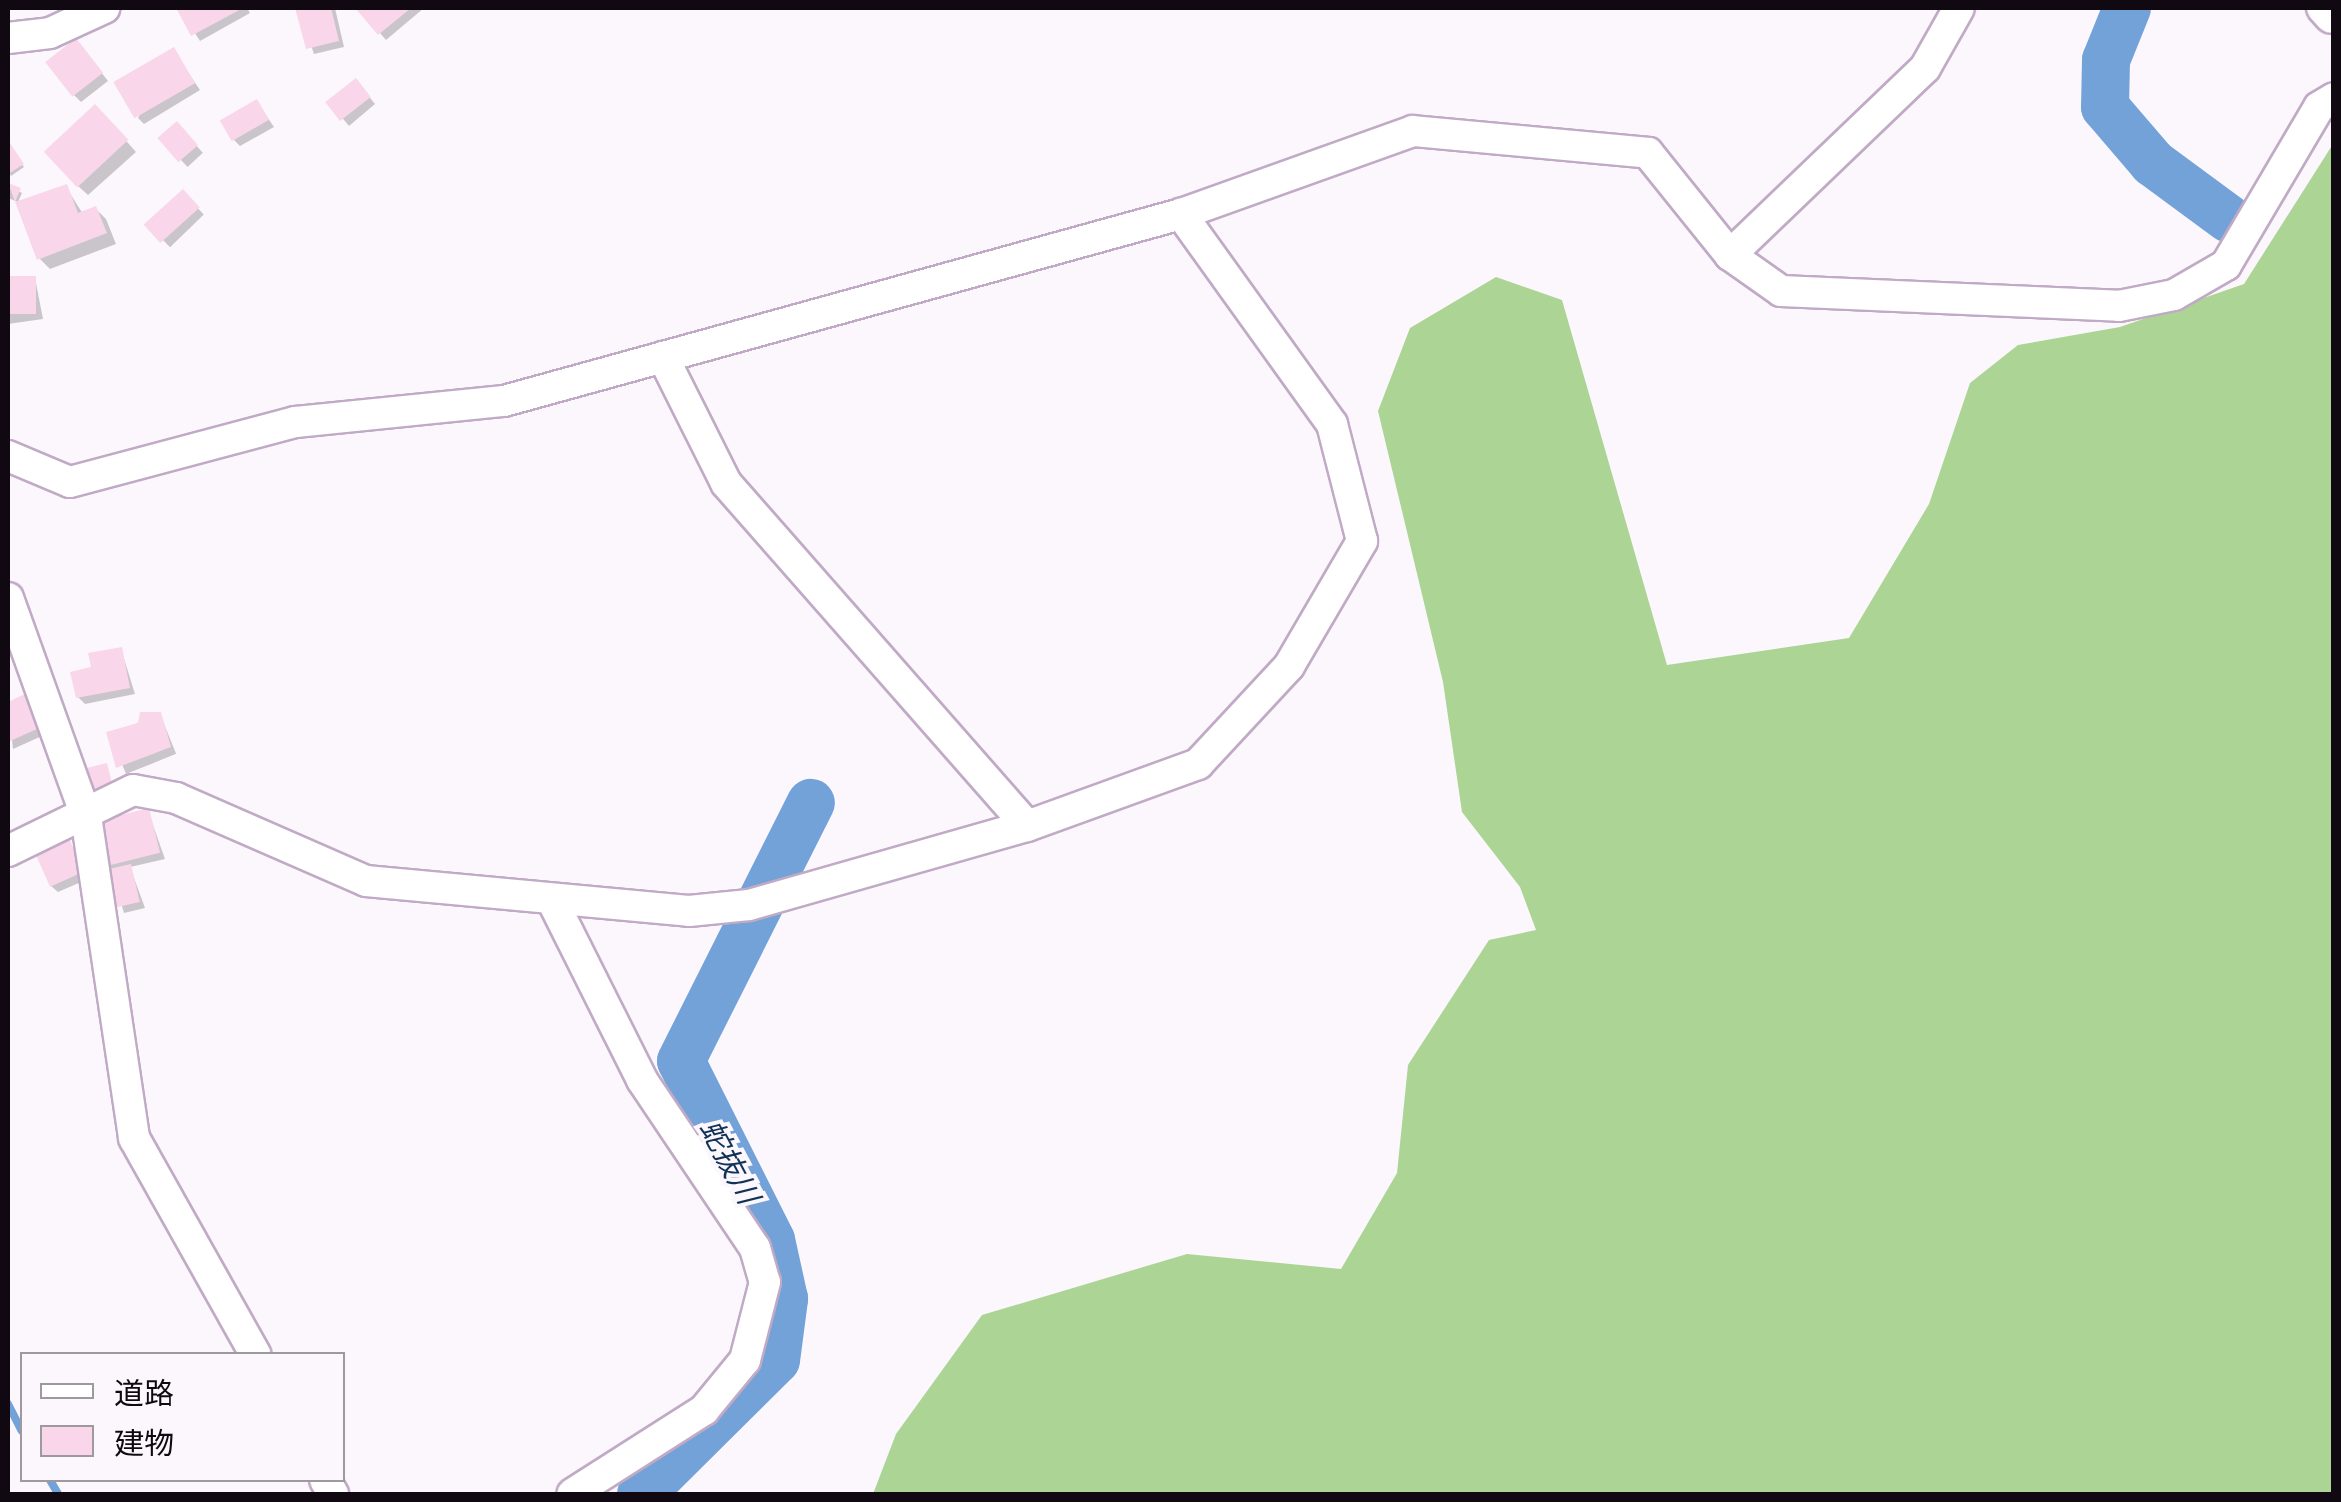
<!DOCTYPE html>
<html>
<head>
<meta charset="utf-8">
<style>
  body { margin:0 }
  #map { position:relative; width:2341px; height:1502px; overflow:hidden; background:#fcf7fd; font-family:Raleway,"Noto Sans JP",sans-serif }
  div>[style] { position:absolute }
  .forest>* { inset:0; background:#acd494 }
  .shadow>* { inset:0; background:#0003; transform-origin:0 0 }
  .stream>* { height:8px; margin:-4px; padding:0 4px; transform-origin:4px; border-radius:4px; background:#73a2d9 }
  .river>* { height:48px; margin:-24px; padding:0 24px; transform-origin:24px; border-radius:24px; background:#73a2d9 }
  .building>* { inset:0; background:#f9d6e9; transform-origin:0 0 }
  .roads { filter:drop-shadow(2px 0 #c0aac5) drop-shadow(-2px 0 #c0aac5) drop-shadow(0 2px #c0aac5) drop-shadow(0 -2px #c0aac5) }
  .minor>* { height:30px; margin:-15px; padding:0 15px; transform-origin:15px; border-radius:15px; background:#fff }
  span { translate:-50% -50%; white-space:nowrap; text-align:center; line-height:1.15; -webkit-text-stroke:8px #fcf7fd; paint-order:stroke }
  .water-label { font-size:30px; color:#103256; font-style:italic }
  .frame { position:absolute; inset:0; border:10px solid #110912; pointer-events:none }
  .legend { position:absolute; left:20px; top:1352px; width:325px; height:130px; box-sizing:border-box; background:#fcf7fd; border:2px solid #9e989f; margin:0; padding:12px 18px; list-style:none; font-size:30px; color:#110912 }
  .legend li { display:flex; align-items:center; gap:20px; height:50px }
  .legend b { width:50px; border:2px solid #9e989f }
</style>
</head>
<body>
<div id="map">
  <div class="forest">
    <i style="clip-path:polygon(2333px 144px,2333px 1494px,873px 1494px,896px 1434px,982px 1315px,1187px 1254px,1341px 1269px,1397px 1173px,1408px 1065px,1489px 940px,1536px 930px,1520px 887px,1462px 812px,1443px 682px,1378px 411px,1410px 328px,1496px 277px,1562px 300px,1667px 665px,1849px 638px,1929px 504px,1970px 383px,2018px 345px,2120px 327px,2244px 284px)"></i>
  </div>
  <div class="shadow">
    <i style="clip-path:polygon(179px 8px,247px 8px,250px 13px,200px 41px)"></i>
    <i style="clip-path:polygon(335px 8px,344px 47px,314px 54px,298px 9px)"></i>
    <i style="clip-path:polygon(358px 8px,424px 8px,386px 40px)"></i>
    <i style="clip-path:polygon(82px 48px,108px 81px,81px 102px,74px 95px)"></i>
    <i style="clip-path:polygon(173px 50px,200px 90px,144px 124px,138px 118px)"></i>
    <i style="clip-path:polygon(362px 88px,375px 104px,349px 126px,330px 103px)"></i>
    <i style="clip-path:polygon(257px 102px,274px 127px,240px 146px,234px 140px)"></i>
    <i style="clip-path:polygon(105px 117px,136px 152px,88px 195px,77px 185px)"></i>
    <i style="left:177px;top:125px;width:38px;height:21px;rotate:47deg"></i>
    <i style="clip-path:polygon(8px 147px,24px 167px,11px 176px,8px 171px)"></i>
    <i style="clip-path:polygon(8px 186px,22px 193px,18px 202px,8px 198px)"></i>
    <i style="clip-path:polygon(66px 187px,83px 214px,96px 209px,106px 219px,116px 244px,50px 269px,39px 258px)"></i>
    <i style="left:183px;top:193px;width:30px;height:47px;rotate:46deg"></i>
    <i style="clip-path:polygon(35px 278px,43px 319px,8px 324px,8px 279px)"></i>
    <i style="clip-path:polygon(121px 649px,135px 694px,85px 704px,78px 697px,94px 669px)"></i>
    <i style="clip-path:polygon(32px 693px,53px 731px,13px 749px,8px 705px)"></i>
    <i style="left:160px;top:714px;width:43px;height:54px;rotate:68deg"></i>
    <i style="clip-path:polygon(148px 811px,165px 859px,130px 867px,145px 908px,124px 913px,109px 864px)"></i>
    <i style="clip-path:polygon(67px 839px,88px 879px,58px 892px,51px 886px)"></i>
  </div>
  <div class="stream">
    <i style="left:8px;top:1404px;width:30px;rotate:63deg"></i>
    <i style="left:50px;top:1480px;width:16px;rotate:60deg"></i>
  </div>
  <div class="river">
    <i style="left:2127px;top:8px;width:56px;rotate:112deg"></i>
    <i style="left:2106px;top:60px;width:47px;rotate:91.2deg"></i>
    <i style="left:2105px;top:107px;width:74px;rotate:49.4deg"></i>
    <i style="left:2153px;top:163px;width:94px;rotate:36.4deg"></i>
    <i style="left:641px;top:1494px;width:190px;rotate:-44.8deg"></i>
    <i style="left:776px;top:1360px;width:62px;rotate:-82.5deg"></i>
    <i style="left:784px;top:1299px;width:60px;rotate:-102.4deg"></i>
    <i style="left:771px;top:1240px;width:200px;rotate:-116.7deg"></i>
    <i style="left:681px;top:1061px;width:289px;rotate:-63.3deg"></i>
  </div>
  <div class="building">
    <i style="clip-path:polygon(176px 8px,243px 8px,191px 36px)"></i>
    <i style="clip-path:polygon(295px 8px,331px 8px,339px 41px,306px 49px)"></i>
    <i style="clip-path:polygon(355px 8px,411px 8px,378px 35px)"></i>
    <i style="left:76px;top:38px;width:44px;height:39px;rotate:52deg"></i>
    <i style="left:174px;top:47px;width:42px;height:70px;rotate:60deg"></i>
    <i style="left:356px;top:78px;width:24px;height:39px;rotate:52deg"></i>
    <i style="left:257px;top:99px;width:24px;height:43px;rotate:60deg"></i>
    <i style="left:95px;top:104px;width:49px;height:70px;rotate:47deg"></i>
    <i style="left:177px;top:121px;width:32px;height:26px;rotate:49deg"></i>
    <i style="clip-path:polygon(10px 143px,24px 164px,8px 174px,8px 144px)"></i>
    <i style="clip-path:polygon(8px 183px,21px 188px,15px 202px,67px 184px,78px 213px,96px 206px,107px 233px,37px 260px)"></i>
    <i style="left:183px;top:189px;width:25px;height:53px;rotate:48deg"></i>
    <i style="left:8px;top:276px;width:28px;height:38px"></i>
    <i style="clip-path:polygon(122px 647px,130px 688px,76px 698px,70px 672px,91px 667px,88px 653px)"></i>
    <i style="clip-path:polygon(33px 690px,48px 724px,8px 742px,8px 702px)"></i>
    <i style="clip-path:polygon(140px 712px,161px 712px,171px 747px,116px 768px,106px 732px,138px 723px)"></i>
    <i style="left:107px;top:763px;width:30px;height:22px;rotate:76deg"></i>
    <i style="left:149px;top:808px;width:46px;height:54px;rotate:76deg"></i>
    <i style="left:68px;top:836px;width:39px;height:37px;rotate:66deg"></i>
    <i style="left:131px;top:864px;width:39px;height:26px;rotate:77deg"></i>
  </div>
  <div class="roads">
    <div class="minor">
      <i style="left:2322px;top:8px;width:13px;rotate:48deg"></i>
      <i style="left:8px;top:38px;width:42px;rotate:-6.8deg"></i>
      <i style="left:50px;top:33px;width:60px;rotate:-24.8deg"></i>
      <i style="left:1730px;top:255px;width:270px;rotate:-43.8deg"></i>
      <i style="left:1925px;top:68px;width:69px;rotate:-60.5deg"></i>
      <i style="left:663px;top:357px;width:141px;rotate:63.4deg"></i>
      <i style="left:726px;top:483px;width:456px;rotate:48.7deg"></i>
      <i style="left:8px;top:456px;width:67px;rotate:22.8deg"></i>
      <i style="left:70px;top:482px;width:234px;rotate:-14.9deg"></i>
      <i style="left:296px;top:422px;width:209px;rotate:-5.8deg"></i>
      <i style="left:504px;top:401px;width:702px;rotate:-15.44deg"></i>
      <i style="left:1181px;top:214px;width:246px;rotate:-19.7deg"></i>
      <i style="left:1413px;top:131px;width:236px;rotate:5.3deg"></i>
      <i style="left:1648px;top:153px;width:131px;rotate:51.2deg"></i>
      <i style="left:1730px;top:255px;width:62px;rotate:35.2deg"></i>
      <i style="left:1781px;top:291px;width:338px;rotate:2.5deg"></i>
      <i style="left:2119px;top:306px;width:56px;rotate:-11.3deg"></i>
      <i style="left:2174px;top:295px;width:60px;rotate:-30deg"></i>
      <i style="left:2226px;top:265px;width:183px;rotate:-59.5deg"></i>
      <i style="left:2319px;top:107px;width:17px;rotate:-31deg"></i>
      <i style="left:8px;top:598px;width:232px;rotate:70.3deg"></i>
      <i style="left:86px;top:816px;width:326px;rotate:81.5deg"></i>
      <i style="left:134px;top:1138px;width:248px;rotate:60.7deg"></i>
      <i style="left:8px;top:851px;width:139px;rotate:-26deg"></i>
      <i style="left:133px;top:790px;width:44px;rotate:10.5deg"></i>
      <i style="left:176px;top:798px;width:207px;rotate:23.6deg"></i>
      <i style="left:366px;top:881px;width:324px;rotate:5.3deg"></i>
      <i style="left:689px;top:911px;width:60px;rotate:-5.7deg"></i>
      <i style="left:749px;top:905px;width:289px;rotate:-15.9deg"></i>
      <i style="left:1027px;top:826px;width:182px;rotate:-19.9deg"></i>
      <i style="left:1198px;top:764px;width:134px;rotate:-47.1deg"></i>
      <i style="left:1289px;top:666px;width:145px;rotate:-59.7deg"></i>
      <i style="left:1362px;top:541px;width:121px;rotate:-104.4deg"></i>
      <i style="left:1332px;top:424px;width:259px;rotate:-125.7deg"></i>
      <i style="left:554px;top:904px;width:197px;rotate:63.4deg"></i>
      <i style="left:642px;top:1080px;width:202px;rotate:56.1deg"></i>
      <i style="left:755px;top:1248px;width:35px;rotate:74deg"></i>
      <i style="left:765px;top:1282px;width:81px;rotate:104.4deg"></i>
      <i style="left:745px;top:1360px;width:65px;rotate:129.4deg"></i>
      <i style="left:704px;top:1410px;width:156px;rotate:147.5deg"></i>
      <i style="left:325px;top:1480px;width:16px;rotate:60deg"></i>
    </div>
  </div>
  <div class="water-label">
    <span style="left:729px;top:1162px;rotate:62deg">蛇抜川</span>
  </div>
  <div class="frame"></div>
  <ul class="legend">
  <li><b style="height:12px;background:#fff"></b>道路</li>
  <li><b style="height:28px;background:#f9d6e9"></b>建物</li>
  </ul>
</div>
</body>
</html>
